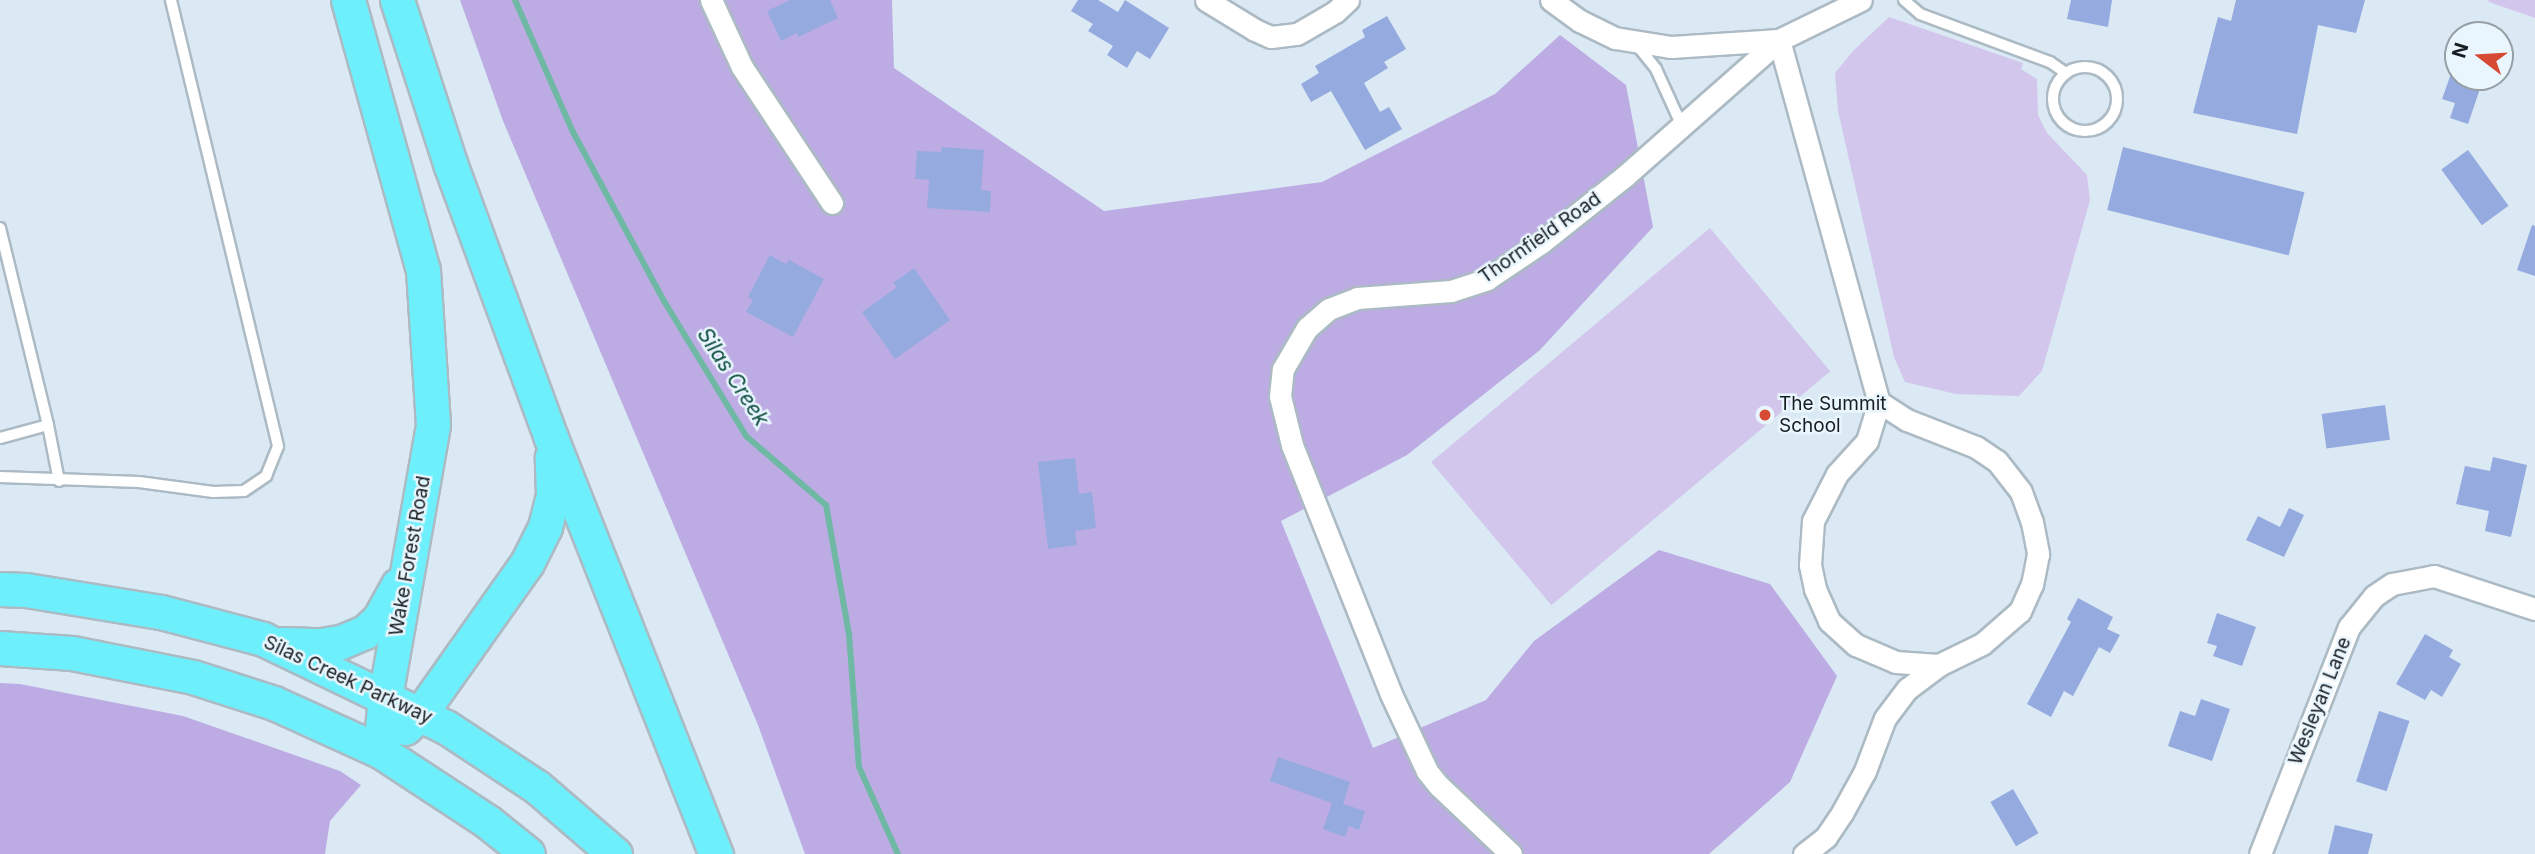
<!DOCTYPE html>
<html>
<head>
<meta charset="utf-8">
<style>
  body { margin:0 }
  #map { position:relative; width:2535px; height:854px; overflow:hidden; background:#dae9f3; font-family:Inter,sans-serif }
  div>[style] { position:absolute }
  .green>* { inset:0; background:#d2c6ed; transform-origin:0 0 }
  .forest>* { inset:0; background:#bdace4 }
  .stream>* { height:6px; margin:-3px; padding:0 3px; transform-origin:3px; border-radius:3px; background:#6eb8a4 }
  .building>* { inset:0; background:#95aadf; transform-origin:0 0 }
  .roads { filter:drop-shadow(2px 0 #acbac4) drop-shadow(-2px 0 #acbac4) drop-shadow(0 2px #acbac4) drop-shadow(0 -2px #acbac4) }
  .service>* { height:10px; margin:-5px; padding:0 5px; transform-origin:5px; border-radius:5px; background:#fff }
  .service>.ring { margin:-5px; padding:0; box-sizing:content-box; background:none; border:10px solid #fff; border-radius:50% }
  .minor>* { height:21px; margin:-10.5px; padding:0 10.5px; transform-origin:10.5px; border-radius:10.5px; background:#fff }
  .primary>* { height:33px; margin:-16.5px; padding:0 16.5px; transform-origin:16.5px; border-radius:16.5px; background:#6df0fc }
  .dots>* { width:19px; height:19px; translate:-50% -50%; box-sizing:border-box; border:4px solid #eaf6fe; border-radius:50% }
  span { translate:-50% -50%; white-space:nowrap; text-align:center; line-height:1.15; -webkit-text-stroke:5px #eaf6fe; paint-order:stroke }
  .street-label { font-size:19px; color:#181d21 }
  .poi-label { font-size:19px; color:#181d21 }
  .left { translate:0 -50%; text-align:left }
  .water-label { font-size:21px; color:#0f4f42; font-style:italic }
  .north { position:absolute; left:2444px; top:21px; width:70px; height:70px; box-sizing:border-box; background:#eaf6fe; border:2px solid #969fa6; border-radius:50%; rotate:287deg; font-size:19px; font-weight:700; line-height:28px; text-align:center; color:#181d21 }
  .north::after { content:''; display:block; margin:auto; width:24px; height:32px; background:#d64a34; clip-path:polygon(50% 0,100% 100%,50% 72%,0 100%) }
</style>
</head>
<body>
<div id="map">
  <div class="green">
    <i style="clip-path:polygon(2488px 0,2535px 0,2535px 18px,2489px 2px)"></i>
    <i style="clip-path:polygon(1889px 17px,2023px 63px,2021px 69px,2037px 79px,2038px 115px,2047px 133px,2087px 175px,2090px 200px,2042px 371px,2019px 396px,1956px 394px,1905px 382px,1894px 357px,1838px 111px,1835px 73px,1853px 51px)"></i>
    <i style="left:1710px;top:228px;width:187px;height:364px;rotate:50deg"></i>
  </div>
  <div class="forest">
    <i style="clip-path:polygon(460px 0,892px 0,894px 68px,1104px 211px,1322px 182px,1495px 94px,1560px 35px,1626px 85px,1653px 227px,1540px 350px,1407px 455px,1281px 521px,1373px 748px,1486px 700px,1534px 641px,1659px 550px,1770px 584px,1837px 676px,1790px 782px,1709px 854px,805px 854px,758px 725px,503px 121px)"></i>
    <i style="clip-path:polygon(0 683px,20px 684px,183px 716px,340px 771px,361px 785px,330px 821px,325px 854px,0 854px)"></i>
  </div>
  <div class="stream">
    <i style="left:515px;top:0;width:144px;rotate:66.3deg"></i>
    <i style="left:573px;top:132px;width:192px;rotate:61.7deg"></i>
    <i style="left:664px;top:301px;width:158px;rotate:58.7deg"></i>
    <i style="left:746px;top:436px;width:106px;rotate:40.8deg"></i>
    <i style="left:826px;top:505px;width:131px;rotate:79.9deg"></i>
    <i style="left:849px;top:634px;width:133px;rotate:85.7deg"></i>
    <i style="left:859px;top:767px;width:95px;rotate:65.9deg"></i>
  </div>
  <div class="building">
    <i style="clip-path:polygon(790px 0,830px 0,838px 18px,798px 37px,797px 33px,781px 41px,767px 11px)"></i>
    <i style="clip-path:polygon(1078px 0,1098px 0,1118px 12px,1125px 0,1169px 28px,1150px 59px,1137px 51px,1127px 68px,1107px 55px,1113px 46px,1088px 31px,1093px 24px,1071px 11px)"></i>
    <i style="clip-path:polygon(2071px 0,2112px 0,2108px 27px,2067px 19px)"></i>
    <i style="clip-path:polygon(2236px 0,2365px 0,2356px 33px,2318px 25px,2297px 134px,2193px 113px,2218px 17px,2231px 21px)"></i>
    <i style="clip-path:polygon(1387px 16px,1406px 49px,1384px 62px,1388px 68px,1364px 83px,1380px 112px,1389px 107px,1402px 129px,1365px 150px,1331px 91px,1311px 102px,1301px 84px,1319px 73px,1315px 66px,1365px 37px,1362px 30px)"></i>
    <i style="clip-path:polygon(2452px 71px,2458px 73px,2458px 77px,2484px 77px,2468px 124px,2450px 118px,2455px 103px,2442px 99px)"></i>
    <i style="clip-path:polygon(941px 147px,984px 150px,981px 190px,991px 191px,990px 212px,927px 208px,929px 180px,915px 179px,917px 151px,941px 152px)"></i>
    <i style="left:2123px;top:147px;width:187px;height:65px;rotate:14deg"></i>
    <i style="left:2468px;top:150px;width:69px;height:33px;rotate:54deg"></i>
    <i style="clip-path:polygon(2532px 225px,2535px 226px,2535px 276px,2517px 270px)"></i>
    <i style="clip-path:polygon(770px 255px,786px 264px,789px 260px,824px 279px,793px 337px,746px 312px,753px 300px,748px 297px)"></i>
    <i style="clip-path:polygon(914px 268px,950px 320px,895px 359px,862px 312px,897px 287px,893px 283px)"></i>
    <i style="left:2385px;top:405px;width:35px;height:64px;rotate:82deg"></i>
    <i style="clip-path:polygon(2493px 457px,2527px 465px,2511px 537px,2485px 531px,2489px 511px,2456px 504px,2465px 466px,2490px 471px)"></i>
    <i style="clip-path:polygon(1075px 458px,1079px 494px,1092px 492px,1096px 528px,1075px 531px,1077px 545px,1048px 549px,1038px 462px)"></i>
    <i style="clip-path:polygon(2289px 508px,2304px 515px,2284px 557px,2246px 540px,2258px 516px,2280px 527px)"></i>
    <i style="clip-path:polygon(2078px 598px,2113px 617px,2107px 629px,2120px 635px,2110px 653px,2099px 647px,2073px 696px,2064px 691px,2051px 717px,2027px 704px,2071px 622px,2067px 619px)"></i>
    <i style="clip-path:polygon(2217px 613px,2256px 627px,2242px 666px,2213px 656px,2217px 646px,2207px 643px)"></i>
    <i style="clip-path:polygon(2425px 634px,2453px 650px,2449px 657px,2461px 664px,2442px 697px,2431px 690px,2425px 700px,2396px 684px)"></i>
    <i style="clip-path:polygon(2201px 699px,2230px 709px,2212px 761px,2168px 746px,2180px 711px,2195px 716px)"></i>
    <i style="left:2379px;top:711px;width:32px;height:74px;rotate:18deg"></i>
    <i style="clip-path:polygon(1278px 757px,1350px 782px,1343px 804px,1365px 811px,1359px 830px,1349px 826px,1345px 837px,1323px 829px,1332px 803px,1270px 781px)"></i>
    <i style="left:2013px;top:789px;width:51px;height:26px;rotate:60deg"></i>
    <i style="clip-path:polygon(2335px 825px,2373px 834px,2368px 854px,2328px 854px)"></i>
  </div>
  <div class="roads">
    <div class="service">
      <i style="left:1904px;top:0;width:21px;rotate:41deg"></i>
      <i style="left:1920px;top:14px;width:139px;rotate:20.3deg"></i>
      <i style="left:2050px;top:62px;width:19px;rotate:35deg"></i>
      <i style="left:1636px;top:44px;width:32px;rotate:51deg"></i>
      <i style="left:1656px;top:69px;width:63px;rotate:65.5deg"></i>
      <i class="ring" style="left:2053px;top:67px;width:54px;height:54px"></i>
      <i style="left:0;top:228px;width:203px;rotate:76.3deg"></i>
      <i style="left:48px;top:425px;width:50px;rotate:164.8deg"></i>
      <i style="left:48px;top:425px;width:57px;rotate:78.9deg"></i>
      <i style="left:0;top:477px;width:139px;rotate:2.1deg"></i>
      <i style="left:139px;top:482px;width:75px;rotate:7.7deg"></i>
      <i style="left:213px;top:492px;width:31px;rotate:-2deg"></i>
      <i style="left:244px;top:491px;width:27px;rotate:-34deg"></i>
      <i style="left:266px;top:476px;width:32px;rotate:-68deg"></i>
      <i style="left:278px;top:446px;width:459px;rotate:-103.5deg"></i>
    </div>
    <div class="minor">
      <i style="left:711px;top:0;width:74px;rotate:65.2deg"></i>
      <i style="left:742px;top:67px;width:163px;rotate:56.5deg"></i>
      <i style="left:1206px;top:0;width:57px;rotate:31.5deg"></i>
      <i style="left:1255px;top:30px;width:17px;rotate:24deg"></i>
      <i style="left:1271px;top:37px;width:26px;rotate:-7deg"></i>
      <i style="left:1297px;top:34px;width:44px;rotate:-30.1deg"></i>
      <i style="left:1335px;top:12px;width:18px;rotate:-43deg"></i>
      <i style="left:1551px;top:0;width:36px;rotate:36deg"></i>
      <i style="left:1580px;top:21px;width:39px;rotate:26deg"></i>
      <i style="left:1615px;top:38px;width:57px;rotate:9.1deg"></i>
      <i style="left:1671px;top:47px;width:108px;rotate:-3.7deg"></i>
      <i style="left:1779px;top:40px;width:91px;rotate:-26deg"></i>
      <i style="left:1879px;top:402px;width:41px;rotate:107.1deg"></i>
      <i style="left:1867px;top:441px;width:45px;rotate:132.3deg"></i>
      <i style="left:1837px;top:474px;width:53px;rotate:117.1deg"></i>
      <i style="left:1813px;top:521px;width:44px;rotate:93.9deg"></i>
      <i style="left:1810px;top:565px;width:25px;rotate:78deg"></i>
      <i style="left:1815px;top:589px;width:35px;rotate:66deg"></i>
      <i style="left:1829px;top:621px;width:36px;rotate:42deg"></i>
      <i style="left:1856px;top:645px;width:43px;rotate:23deg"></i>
      <i style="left:1896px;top:662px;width:43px;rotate:4deg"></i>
      <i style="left:1511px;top:854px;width:99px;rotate:-136.6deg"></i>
      <i style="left:1439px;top:786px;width:19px;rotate:-129deg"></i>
      <i style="left:1427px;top:771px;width:85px;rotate:-115.1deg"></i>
      <i style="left:1391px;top:694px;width:268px;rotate:-111.7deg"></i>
      <i style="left:1292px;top:445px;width:50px;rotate:-103.8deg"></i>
      <i style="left:1280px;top:396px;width:27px;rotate:-84deg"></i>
      <i style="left:1283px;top:369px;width:48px;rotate:-59.7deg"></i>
      <i style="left:1307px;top:328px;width:29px;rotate:-41deg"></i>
      <i style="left:1329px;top:309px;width:30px;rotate:-21deg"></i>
      <i style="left:1357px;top:298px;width:94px;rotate:-4.3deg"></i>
      <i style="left:1451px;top:291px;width:38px;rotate:-18deg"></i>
      <i style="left:1487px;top:279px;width:66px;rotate:-33.9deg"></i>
      <i style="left:1542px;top:242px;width:106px;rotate:-38.5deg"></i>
      <i style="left:1625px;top:176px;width:205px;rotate:-41.4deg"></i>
      <i style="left:1779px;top:40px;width:376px;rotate:74.6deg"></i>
      <i style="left:1879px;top:402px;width:33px;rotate:33deg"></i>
      <i style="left:1907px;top:420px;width:74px;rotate:21.4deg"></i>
      <i style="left:1976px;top:447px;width:25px;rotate:34deg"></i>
      <i style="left:1997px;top:461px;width:39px;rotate:52deg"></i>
      <i style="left:2021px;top:492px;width:32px;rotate:70deg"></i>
      <i style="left:2032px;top:522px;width:33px;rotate:79deg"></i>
      <i style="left:2038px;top:554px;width:31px;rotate:101deg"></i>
      <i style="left:2032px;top:584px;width:30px;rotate:114deg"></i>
      <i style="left:2020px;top:611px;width:50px;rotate:139deg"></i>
      <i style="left:1982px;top:644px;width:48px;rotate:154deg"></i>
      <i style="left:1939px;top:665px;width:40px;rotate:143deg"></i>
      <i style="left:1907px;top:689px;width:36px;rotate:127deg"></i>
      <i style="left:1885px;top:718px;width:57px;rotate:110.7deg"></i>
      <i style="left:1865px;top:771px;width:48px;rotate:118.7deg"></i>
      <i style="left:1842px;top:813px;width:29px;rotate:124deg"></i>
      <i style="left:1826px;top:837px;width:28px;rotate:142deg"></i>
      <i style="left:2260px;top:854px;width:244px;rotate:-68.6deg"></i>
      <i style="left:2349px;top:627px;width:40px;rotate:-51deg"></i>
      <i style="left:2374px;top:596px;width:22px;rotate:-34deg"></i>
      <i style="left:2392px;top:584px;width:43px;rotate:-10.8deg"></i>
      <i style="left:2434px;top:576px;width:106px;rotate:18.1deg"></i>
    </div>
    <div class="primary">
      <i style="left:348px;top:0;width:280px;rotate:74.5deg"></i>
      <i style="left:423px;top:270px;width:155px;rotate:86.3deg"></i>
      <i style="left:433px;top:425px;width:275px;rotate:100deg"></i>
      <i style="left:385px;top:696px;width:55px;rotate:95.2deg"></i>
      <i style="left:397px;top:0;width:175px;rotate:72deg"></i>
      <i style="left:451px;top:166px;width:290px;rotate:69.8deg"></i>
      <i style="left:551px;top:438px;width:448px;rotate:68.4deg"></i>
      <i style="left:0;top:589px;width:26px;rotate:2deg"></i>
      <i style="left:26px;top:590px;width:137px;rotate:9.3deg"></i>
      <i style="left:161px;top:612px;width:106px;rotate:14.8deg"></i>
      <i style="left:263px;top:639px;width:203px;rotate:25.7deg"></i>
      <i style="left:446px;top:727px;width:109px;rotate:33.4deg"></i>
      <i style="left:537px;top:787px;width:103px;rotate:40.7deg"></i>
      <i style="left:283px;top:644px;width:38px;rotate:2deg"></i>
      <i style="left:321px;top:645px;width:20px;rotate:-9deg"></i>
      <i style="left:341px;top:642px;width:26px;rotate:-23deg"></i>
      <i style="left:365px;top:632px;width:19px;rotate:-43deg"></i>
      <i style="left:379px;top:619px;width:39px;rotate:-61deg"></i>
      <i style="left:0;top:648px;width:72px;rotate:4deg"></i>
      <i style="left:72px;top:653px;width:123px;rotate:11.2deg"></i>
      <i style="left:193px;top:677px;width:85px;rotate:17.8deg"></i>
      <i style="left:274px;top:703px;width:116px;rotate:24.4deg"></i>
      <i style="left:380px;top:751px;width:129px;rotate:33.3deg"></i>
      <i style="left:488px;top:822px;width:51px;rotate:38.7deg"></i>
      <i style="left:405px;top:728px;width:21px;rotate:-43deg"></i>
      <i style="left:420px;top:714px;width:185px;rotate:-54.7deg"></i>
      <i style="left:527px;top:563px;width:40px;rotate:-63.4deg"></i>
      <i style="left:545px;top:527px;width:34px;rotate:-76deg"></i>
      <i style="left:553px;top:494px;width:37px;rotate:-92deg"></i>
    </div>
  </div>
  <div class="dots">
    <i style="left:1765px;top:415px;background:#d64a34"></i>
  </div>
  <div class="street-label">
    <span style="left:1540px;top:238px;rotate:-35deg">Thornfield Road</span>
    <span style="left:410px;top:556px;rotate:-80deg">Wake Forest Road</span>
    <span style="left:348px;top:680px;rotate:25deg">Silas Creek Parkway</span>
    <span style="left:2320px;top:701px;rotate:-68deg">Wesleyan Lane</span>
  </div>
  <div class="poi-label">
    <span class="left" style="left:1779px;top:415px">The Summit<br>School</span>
  </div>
  <div class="water-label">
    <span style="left:733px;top:377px;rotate:57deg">Silas Creek</span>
  </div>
  <div class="north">N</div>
</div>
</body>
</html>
